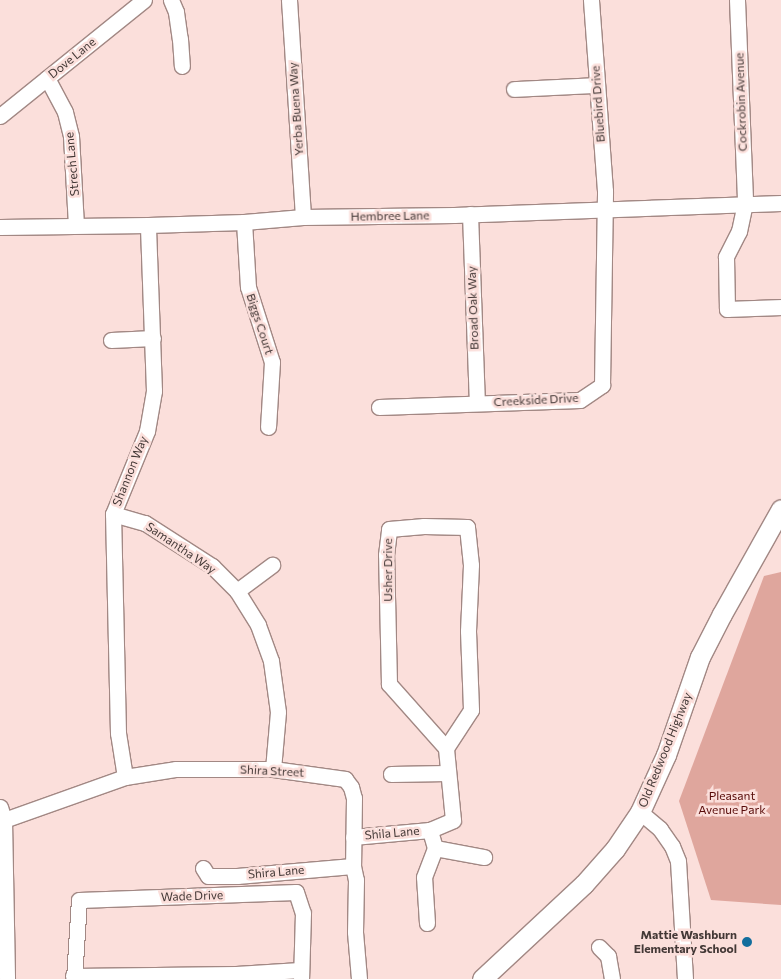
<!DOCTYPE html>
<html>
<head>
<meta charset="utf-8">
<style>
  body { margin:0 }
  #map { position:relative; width:781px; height:979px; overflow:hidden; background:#fbdfdb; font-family:Commissioner,sans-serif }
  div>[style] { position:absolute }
  .green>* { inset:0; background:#dfa69d }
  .roads { filter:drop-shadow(1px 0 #a28884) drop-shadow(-1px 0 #a28884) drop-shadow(0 1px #a28884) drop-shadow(0 -1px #a28884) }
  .minor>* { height:15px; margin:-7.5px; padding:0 7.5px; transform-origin:7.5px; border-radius:7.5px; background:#fff }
  .major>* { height:19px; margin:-9.5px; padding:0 9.5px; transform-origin:9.5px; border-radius:9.5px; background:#fff }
  .dots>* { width:14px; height:14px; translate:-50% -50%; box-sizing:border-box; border:2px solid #fbdfdb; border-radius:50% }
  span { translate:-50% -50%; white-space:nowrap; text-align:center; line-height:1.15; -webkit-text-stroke:5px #fbdfdb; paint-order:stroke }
  .street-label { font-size:12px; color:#433836 }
  .park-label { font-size:12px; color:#570a08 }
  .poi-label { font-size:12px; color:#433836; font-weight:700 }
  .right { translate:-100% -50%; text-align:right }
</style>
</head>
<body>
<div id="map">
  <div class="green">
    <i style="clip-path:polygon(781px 572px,781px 905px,711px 900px,679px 801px,764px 576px)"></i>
  </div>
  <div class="roads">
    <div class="minor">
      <i style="left:171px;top:0;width:13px;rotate:67deg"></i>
      <i style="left:176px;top:12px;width:27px;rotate:82deg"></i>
      <i style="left:180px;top:39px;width:27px;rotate:86deg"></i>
      <i style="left:289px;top:0;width:217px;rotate:86.3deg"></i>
      <i style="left:737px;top:0;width:203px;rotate:87.7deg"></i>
      <i style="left:745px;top:203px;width:29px;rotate:102deg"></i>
      <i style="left:739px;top:231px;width:29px;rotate:117deg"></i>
      <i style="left:726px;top:257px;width:52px;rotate:88.9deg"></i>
      <i style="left:727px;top:309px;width:54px;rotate:-2.1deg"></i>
      <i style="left:47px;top:78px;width:38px;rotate:62deg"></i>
      <i style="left:65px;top:112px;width:25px;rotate:76deg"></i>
      <i style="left:71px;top:136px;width:89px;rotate:86.8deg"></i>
      <i style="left:514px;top:89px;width:82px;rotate:-2.8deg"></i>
      <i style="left:0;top:116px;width:185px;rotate:-38.9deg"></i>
      <i style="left:470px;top:214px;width:189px;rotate:87.9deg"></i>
      <i style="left:244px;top:222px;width:65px;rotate:86.5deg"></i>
      <i style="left:248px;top:287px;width:79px;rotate:72.3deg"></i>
      <i style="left:272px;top:362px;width:65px;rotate:93.5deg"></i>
      <i style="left:0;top:227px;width:148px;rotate:-0.8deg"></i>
      <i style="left:148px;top:225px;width:96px;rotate:-1.8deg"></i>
      <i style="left:244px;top:222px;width:59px;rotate:-4.8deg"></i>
      <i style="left:303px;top:217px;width:151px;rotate:-0.8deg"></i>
      <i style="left:454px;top:215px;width:327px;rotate:-2.1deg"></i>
      <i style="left:111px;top:340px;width:42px;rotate:-2.7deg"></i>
      <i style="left:379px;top:407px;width:201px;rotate:-2deg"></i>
      <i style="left:580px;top:400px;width:27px;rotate:-34deg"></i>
      <i style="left:602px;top:385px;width:194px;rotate:-89.1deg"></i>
      <i style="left:605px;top:191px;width:192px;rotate:-94.2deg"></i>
      <i style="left:113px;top:514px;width:33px;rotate:16deg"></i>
      <i style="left:145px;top:523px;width:80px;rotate:32.7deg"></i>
      <i style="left:212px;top:566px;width:35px;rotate:45deg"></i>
      <i style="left:237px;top:591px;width:40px;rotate:58deg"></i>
      <i style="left:258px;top:625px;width:38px;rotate:70deg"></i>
      <i style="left:271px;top:661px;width:51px;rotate:82.2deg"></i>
      <i style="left:278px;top:712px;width:57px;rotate:95deg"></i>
      <i style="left:424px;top:526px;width:43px;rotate:1.3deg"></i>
      <i style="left:467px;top:527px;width:38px;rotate:84deg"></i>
      <i style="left:471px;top:565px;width:66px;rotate:92.6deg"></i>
      <i style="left:468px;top:631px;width:79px;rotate:87.8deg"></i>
      <i style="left:471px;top:710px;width:45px;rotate:123.3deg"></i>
      <i style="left:446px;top:748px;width:86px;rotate:-131.7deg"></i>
      <i style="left:389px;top:684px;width:129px;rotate:-91.3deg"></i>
      <i style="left:386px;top:555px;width:26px;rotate:-83deg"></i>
      <i style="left:389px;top:529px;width:35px;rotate:-5deg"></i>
      <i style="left:237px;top:591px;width:44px;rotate:-36.6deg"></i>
      <i style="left:391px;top:774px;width:56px;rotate:-1deg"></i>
      <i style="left:125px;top:777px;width:45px;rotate:-99deg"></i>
      <i style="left:118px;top:733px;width:219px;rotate:-91.3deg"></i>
      <i style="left:113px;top:514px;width:90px;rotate:-67.7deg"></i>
      <i style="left:147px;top:431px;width:41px;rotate:-80.1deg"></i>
      <i style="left:154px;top:391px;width:166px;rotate:-92.1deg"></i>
      <i style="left:0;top:807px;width:14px;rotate:73deg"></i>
      <i style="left:4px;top:820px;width:159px;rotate:88.9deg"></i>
      <i style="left:640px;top:812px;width:26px;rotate:40deg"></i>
      <i style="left:660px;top:829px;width:21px;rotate:55deg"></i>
      <i style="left:672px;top:846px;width:16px;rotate:68deg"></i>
      <i style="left:678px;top:861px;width:118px;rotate:86.6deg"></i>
      <i style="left:4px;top:820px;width:128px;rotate:-19.6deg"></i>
      <i style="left:125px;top:777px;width:52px;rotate:-8.9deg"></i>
      <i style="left:176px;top:769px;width:97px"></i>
      <i style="left:273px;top:769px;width:73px;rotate:7.9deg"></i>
      <i style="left:345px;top:779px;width:10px;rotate:53deg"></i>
      <i style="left:351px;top:787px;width:11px;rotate:75deg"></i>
      <i style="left:354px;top:798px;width:68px;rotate:90.8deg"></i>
      <i style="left:353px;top:866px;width:14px;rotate:78deg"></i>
      <i style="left:356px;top:880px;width:52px;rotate:91.1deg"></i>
      <i style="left:355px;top:932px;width:47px;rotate:85.1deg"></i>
      <i style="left:353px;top:837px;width:77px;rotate:-5.2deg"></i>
      <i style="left:435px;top:848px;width:50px;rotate:10.4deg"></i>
      <i style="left:203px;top:868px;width:9px;rotate:58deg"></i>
      <i style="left:208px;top:876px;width:29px"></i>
      <i style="left:237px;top:876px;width:116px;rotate:-4.9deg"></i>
      <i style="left:427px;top:923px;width:46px;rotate:-93.7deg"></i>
      <i style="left:424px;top:877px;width:31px;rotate:-69deg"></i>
      <i style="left:435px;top:848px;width:19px;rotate:-106deg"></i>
      <i style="left:430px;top:830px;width:25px;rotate:-23deg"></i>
      <i style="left:453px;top:820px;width:72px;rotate:-95.6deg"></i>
      <i style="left:599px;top:947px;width:13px;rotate:45deg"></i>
      <i style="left:608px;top:956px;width:23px;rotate:80deg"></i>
      <i style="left:73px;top:976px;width:163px;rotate:-0.7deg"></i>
      <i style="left:236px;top:974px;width:64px;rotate:-3.6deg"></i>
      <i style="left:74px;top:979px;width:79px;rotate:-86.4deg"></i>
      <i style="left:79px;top:900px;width:217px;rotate:-2.1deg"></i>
      <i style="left:296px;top:892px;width:22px;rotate:72deg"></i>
      <i style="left:303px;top:913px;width:66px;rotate:91.7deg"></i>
    </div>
    <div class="major">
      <i style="left:482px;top:979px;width:139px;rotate:-43deg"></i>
      <i style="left:584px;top:884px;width:47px;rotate:-48.5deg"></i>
      <i style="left:615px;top:849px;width:45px;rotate:-56deg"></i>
      <i style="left:640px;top:812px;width:63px;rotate:-65.5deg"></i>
      <i style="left:666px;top:755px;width:104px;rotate:-70.9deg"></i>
      <i style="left:700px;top:657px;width:48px;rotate:-62.9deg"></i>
      <i style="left:722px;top:614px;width:120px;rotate:-60.7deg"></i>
    </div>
  </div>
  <div class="dots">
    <i style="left:747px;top:942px;background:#126e9d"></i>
  </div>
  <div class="street-label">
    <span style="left:72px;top:58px;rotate:-39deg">Dove Lane</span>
    <span style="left:741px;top:102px;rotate:-92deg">Cockrobin Avenue</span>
    <span style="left:598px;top:104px;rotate:-94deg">Bluebird Drive</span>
    <span style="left:296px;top:109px;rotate:-94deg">Yerba Buena Way</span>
    <span style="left:72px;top:164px;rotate:-95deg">Strech Lane</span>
    <span style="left:390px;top:216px;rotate:-1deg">Hembree Lane</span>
    <span style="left:473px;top:308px;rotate:-92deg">Broad Oak Way</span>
    <span style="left:260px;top:324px;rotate:72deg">Biggs Court</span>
    <span style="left:536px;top:400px;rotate:-3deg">Creekside Drive</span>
    <span style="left:130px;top:471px;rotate:-68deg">Shannon Way</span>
    <span style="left:181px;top:548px;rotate:34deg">Samantha Way</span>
    <span style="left:388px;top:570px;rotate:-90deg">Usher Drive</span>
    <span style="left:665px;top:750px;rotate:-68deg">Old Redwood Highway</span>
    <span style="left:272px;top:771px;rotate:3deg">Shira Street</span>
    <span style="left:392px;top:833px;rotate:-5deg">Shila Lane</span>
    <span style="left:276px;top:872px;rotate:-5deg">Shira Lane</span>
    <span style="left:192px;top:896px;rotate:-2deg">Wade Drive</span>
  </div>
  <div class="park-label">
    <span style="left:732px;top:803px">Pleasant<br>Avenue Park</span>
  </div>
  <div class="poi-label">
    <span class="right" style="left:737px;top:942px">Mattie Washburn<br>Elementary School</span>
  </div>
</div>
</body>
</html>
